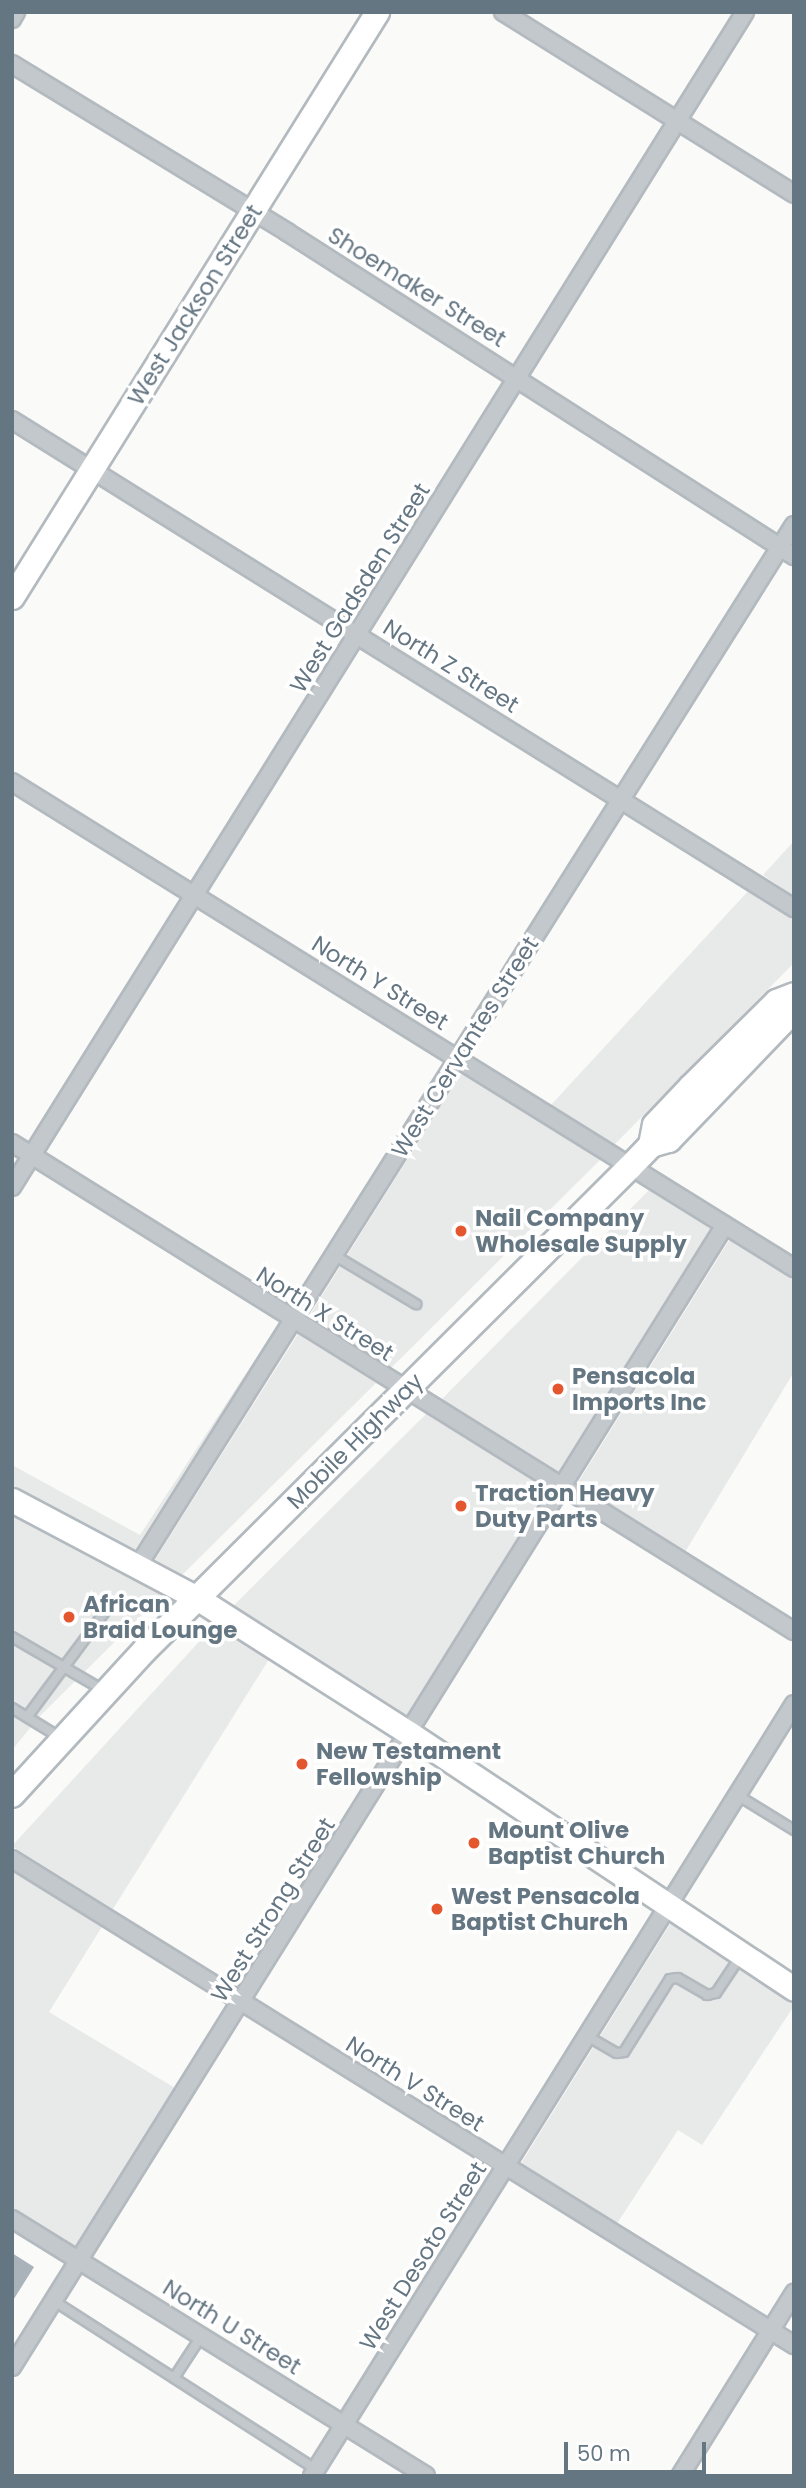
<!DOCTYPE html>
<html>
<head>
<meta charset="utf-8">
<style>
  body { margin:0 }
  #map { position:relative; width:806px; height:2488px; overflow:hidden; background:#fafaf8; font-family:Poppins,sans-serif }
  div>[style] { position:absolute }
  .built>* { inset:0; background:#e8e9e9 }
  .building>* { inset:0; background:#aab3b9 }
  .roads { filter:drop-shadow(2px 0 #b3babf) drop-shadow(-2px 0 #b3babf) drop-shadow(0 2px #b3babf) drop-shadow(0 -2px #b3babf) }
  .lane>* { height:8px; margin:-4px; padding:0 4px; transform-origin:4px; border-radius:4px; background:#c3c8cc }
  .street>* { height:16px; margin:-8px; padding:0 8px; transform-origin:8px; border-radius:8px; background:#c3c8cc }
  .secondary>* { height:23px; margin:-11.5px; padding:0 11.5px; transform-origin:11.5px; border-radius:11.5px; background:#fff }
  .primary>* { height:24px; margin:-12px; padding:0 12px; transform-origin:12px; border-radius:12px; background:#fff }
  .dots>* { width:19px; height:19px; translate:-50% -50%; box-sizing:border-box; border:4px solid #fff; border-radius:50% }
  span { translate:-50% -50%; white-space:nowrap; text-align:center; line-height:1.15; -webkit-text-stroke:7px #fff; paint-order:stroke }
  .street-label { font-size:23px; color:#657683 }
  .poi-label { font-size:23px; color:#657683; font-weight:700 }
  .left { translate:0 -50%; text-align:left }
  .frame { position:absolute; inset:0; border:14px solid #657683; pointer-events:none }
  .scale { position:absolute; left:564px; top:2442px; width:142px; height:32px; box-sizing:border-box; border:4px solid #657683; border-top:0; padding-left:9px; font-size:21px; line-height:24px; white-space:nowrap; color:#657683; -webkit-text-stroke:5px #fff; paint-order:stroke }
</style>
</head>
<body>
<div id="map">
  <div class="built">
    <i style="clip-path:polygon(794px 841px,794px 896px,763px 875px)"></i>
    <i style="clip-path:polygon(750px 889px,794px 920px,794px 963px,614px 1145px,551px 1105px)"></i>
    <i style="clip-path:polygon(462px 1072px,601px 1159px,389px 1370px,308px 1318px)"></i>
    <i style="clip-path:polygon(650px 1189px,711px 1228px,558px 1472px,440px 1401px)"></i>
    <i style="clip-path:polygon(730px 1239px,794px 1279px,794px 1372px,685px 1552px,577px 1484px)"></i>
    <i style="clip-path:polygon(279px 1323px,131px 1556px,12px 1489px,12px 1465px,140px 1535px)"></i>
    <i style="clip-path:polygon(298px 1334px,376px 1383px,178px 1579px,151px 1566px)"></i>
    <i style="clip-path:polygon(426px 1414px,548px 1488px,405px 1719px,231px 1608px)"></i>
    <i style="clip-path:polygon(12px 1511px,164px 1593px,40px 1716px,12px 1750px)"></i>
    <i style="clip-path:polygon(217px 1622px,271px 1656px,113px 1909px,12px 1846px)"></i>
    <i style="clip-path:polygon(12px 1870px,103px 1925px,49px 2012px,175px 2088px,75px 2246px,12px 2208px)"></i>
    <i style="clip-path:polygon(672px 1921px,794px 2000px,794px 2006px,702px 2145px,678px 2130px,616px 2225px,520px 2165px)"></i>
  </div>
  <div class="building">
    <i style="clip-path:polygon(12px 2253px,34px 2267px,12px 2302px)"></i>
  </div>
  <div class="roads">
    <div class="lane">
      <i style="left:334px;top:1255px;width:96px;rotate:30.9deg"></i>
      <i style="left:12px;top:1637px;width:105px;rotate:30.2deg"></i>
      <i style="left:12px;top:1708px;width:57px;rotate:31.5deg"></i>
      <i style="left:27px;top:1717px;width:134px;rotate:-53.5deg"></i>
      <i style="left:737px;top:1795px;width:67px;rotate:31.6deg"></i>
      <i style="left:587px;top:2036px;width:34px;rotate:30deg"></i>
      <i style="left:617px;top:2053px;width:7px;rotate:-8deg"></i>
      <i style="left:624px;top:2052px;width:86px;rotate:-57.8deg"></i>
      <i style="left:670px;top:1979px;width:8px;rotate:-7deg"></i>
      <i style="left:678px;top:1978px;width:34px;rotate:30deg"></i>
      <i style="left:707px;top:1995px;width:9px;rotate:-13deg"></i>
      <i style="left:716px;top:1993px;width:43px;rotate:-56.3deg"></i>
      <i style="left:54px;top:2301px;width:311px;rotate:32.7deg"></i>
      <i style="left:174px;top:2378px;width:51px;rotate:-56.9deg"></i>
    </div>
    <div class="street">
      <i style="left:503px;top:12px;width:343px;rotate:32deg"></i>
      <i style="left:12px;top:19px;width:8px;rotate:-60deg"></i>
      <i style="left:12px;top:64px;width:322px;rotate:31.4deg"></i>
      <i style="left:287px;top:232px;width:602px;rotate:32.58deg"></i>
      <i style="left:12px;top:420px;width:922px;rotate:31.97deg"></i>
      <i style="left:12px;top:782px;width:921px;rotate:31.86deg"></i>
      <i style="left:12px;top:1143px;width:922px;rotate:31.97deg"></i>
      <i style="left:12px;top:1187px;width:1385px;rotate:-58.04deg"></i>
      <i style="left:136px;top:1569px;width:1234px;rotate:-57.78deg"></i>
      <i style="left:12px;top:1859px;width:921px;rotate:31.86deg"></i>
      <i style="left:12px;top:2219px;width:487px;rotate:31.8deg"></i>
      <i style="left:12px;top:2367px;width:1346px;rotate:-58.02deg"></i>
      <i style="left:312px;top:2476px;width:910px;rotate:-58.02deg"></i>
      <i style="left:680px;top:2476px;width:216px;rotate:-58.1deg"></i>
    </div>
    <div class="secondary">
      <i style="left:12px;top:597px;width:690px;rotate:-58.04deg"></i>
      <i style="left:12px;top:1500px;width:209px;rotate:27.9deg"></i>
      <i style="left:197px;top:1598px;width:251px;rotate:32.5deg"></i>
      <i style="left:409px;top:1733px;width:462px;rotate:33.6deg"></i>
    </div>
    <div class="primary">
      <i style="left:651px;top:1145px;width:19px;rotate:-16deg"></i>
      <i style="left:669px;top:1140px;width:180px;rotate:-46.1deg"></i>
      <i style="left:12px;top:1795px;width:197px;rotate:-47.5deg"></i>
      <i style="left:145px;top:1650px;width:684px;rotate:-44.88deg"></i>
      <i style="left:630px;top:1167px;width:30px;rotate:-46deg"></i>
      <i style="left:651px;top:1145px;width:20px;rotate:-79deg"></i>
      <i style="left:655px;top:1125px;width:52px;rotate:-46.5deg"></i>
      <i style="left:691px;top:1087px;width:121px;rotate:-44.7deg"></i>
      <i style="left:777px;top:1002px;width:18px;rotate:-22deg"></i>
    </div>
  </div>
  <div class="dots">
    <i style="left:461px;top:1231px;background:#e4572e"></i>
    <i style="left:558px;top:1389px;background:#e4572e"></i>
    <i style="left:461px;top:1506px;background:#e4572e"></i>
    <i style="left:69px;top:1617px;background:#e4572e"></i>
    <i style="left:302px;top:1764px;background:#e4572e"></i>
    <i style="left:474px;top:1843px;background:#e4572e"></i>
    <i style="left:437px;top:1909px;background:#e4572e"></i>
  </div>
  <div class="street-label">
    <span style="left:417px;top:287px;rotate:32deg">Shoemaker Street</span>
    <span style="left:195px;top:305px;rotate:-58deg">West Jackson Street</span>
    <span style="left:360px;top:588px;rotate:-58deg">West Gadsden Street</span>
    <span style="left:451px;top:666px;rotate:32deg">North Z Street</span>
    <span style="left:380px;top:983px;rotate:32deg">North Y Street</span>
    <span style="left:465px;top:1047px;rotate:-58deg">West Cervantes Street</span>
    <span style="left:325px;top:1314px;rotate:32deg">North X Street</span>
    <span style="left:355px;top:1441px;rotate:-45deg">Mobile Highway</span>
    <span style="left:273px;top:1910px;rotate:-58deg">West Strong Street</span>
    <span style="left:415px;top:2084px;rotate:32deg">North V Street</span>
    <span style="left:423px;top:2256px;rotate:-58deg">West Desoto Street</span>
    <span style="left:232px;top:2327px;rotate:32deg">North U Street</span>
  </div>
  <div class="poi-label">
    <span class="left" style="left:475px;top:1231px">Nail Company<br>Wholesale Supply</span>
    <span class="left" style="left:572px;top:1389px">Pensacola<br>Imports Inc</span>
    <span class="left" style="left:475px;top:1506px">Traction Heavy<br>Duty Parts</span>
    <span class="left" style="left:83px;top:1617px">African<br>Braid Lounge</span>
    <span class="left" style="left:316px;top:1764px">New Testament<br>Fellowship</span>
    <span class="left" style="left:488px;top:1843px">Mount Olive<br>Baptist Church</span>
    <span class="left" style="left:451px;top:1909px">West Pensacola<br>Baptist Church</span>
  </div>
  <div class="frame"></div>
  <div class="scale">50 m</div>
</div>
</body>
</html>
